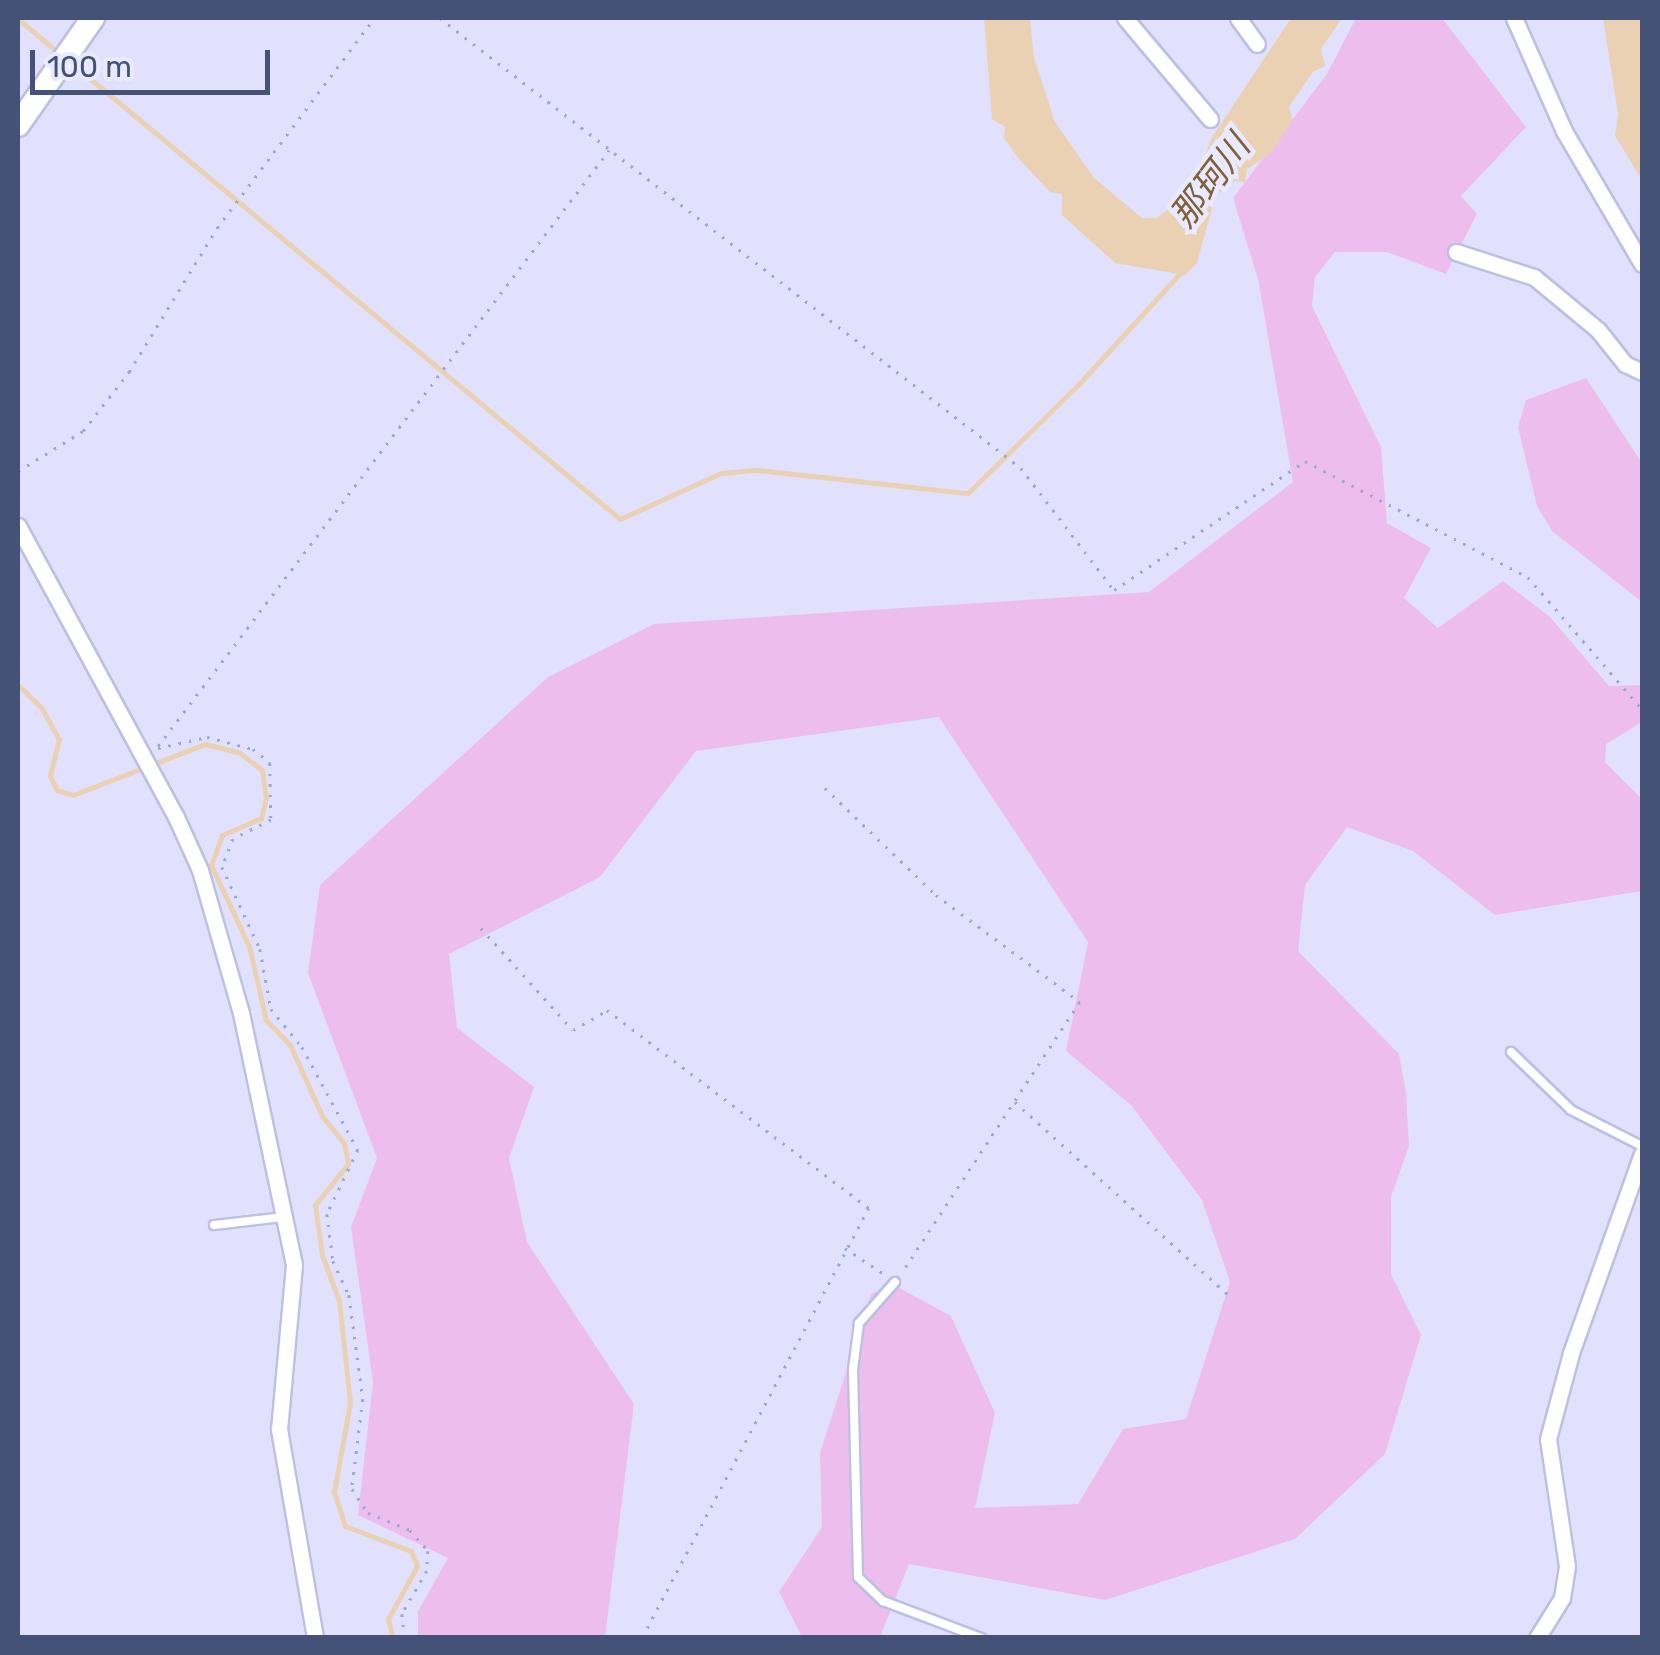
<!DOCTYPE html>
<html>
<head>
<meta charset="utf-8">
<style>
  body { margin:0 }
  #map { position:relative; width:1660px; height:1655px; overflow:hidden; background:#e1e1fe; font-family:Rubik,"Noto Sans JP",sans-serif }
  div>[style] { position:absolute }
  .green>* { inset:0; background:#edbeed }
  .water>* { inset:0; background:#ead1b3 }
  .stream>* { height:5px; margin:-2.5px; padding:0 2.5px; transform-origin:2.5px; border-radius:2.5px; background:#ead1b3 }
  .path>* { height:2.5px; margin-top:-1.25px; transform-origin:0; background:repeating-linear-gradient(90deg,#99a7db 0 2.5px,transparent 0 10.5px) }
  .roads { filter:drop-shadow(2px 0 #bcc1e3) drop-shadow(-2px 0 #bcc1e3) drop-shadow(0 2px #bcc1e3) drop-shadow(0 -2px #bcc1e3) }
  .lane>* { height:8px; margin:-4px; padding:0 4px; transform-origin:4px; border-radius:4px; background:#fff }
  .street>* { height:15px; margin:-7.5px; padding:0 7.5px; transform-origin:7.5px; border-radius:7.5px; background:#fff }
  .secondary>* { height:22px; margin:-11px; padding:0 11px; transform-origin:11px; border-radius:11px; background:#fff }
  span { translate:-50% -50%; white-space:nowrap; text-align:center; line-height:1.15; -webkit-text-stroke:9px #e9e9ff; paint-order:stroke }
  .water-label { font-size:35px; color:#7f6037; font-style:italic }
  .frame { position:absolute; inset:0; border:20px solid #455278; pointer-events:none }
  .scale { position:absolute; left:30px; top:50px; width:240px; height:45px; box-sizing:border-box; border:5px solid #455278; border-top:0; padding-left:12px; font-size:30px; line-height:35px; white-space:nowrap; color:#455278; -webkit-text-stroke:8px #e9e9ff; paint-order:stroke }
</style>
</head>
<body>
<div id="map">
  <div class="green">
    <i style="clip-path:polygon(1356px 18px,1442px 18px,1526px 127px,1461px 196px,1477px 214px,1446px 274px,1387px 252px,1335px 252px,1315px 277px,1312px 306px,1381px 447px,1387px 523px,1431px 548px,1404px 598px,1438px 628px,1503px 581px,1550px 617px,1609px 686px,1642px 685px,1642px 722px,1606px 744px,1605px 762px,1642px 799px,1642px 891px,1495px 915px,1413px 851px,1347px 827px,1305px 885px,1298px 951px,1399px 1054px,1406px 1093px,1409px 1146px,1391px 1197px,1391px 1274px,1421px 1335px,1385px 1454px,1295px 1539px,1105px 1600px,909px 1564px,880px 1637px,802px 1637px,779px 1592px,822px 1527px,820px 1453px,871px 1294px,892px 1284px,951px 1316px,995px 1413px,975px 1508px,1078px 1504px,1123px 1429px,1186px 1419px,1230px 1282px,1202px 1200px,1131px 1105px,1066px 1051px,1088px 942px,939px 717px,696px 751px,600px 877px,449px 954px,457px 1028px,534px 1087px,509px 1158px,527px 1242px,634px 1404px,605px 1637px,418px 1637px,418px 1611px,448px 1558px,358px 1515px,373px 1382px,351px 1227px,377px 1158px,308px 973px,320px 885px,548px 677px,654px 624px,1149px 592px,1293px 482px,1258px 279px,1233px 198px,1327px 74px)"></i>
    <i style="clip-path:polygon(1586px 378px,1642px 463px,1642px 602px,1552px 531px,1537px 506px,1518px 427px,1526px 400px)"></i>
  </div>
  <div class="water">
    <i style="clip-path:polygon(984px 18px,1030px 19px,1034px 58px,1055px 122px,1094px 178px,1142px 218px,1156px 218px,1192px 193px,1211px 139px,1291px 18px,1342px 18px,1321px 49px,1325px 66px,1313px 72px,1289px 107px,1293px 120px,1271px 153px,1247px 169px,1245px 182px,1235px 181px,1216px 195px,1197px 263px,1185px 275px,1115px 263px,1062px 215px,1062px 194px,1050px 192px,1018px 158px,1004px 138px,1005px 127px,992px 119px)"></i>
    <i style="clip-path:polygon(1603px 18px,1642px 18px,1642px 180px,1615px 136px,1618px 114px)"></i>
  </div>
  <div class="stream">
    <i style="left:18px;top:19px;width:56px;rotate:39.9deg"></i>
    <i style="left:70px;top:62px;width:715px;rotate:39.72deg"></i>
    <i style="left:620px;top:519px;width:111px;rotate:-24.5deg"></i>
    <i style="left:721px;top:473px;width:37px;rotate:-5deg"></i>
    <i style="left:758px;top:470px;width:211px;rotate:6.3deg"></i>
    <i style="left:968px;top:493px;width:154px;rotate:-44.5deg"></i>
    <i style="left:1078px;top:385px;width:156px;rotate:-47.6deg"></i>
    <i style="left:18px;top:685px;width:32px;rotate:44deg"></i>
    <i style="left:41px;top:707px;width:37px;rotate:61deg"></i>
    <i style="left:59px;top:739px;width:38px;rotate:104deg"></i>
    <i style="left:50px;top:776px;width:16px;rotate:63deg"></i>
    <i style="left:57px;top:790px;width:17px;rotate:17deg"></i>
    <i style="left:73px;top:795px;width:142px;rotate:-21.1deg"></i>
    <i style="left:205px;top:744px;width:36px;rotate:14deg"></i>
    <i style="left:240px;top:753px;width:28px;rotate:38deg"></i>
    <i style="left:262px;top:770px;width:28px;rotate:82deg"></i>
    <i style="left:266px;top:798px;width:21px;rotate:104deg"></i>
    <i style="left:261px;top:818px;width:43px;rotate:156.4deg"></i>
    <i style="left:222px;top:835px;width:32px;rotate:110deg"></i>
    <i style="left:211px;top:865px;width:89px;rotate:64.9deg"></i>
    <i style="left:249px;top:946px;width:76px;rotate:77.1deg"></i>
    <i style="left:266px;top:1020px;width:35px;rotate:46deg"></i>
    <i style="left:290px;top:1045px;width:78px;rotate:65.7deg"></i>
    <i style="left:322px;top:1116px;width:35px;rotate:51deg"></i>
    <i style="left:344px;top:1143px;width:21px;rotate:79deg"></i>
    <i style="left:348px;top:1164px;width:53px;rotate:128.8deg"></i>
    <i style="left:315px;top:1205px;width:50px;rotate:82deg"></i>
    <i style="left:322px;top:1255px;width:49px;rotate:69.7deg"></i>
    <i style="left:339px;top:1301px;width:103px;rotate:83.8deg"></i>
    <i style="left:350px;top:1403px;width:90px;rotate:100.2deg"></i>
    <i style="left:334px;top:1492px;width:36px;rotate:72deg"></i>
    <i style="left:345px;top:1526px;width:71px;rotate:20.7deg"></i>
    <i style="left:411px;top:1551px;width:16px;rotate:68deg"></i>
    <i style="left:417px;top:1566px;width:60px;rotate:118.7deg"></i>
    <i style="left:388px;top:1619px;width:20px;rotate:75deg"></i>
  </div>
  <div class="path">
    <i style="left:440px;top:18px;width:735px;rotate:37.76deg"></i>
    <i style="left:1021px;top:468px;width:153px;rotate:52.7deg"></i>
    <i style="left:1114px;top:590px;width:230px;rotate:-34deg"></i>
    <i style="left:1305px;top:461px;width:251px;rotate:27.5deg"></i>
    <i style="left:1528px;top:577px;width:174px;rotate:49.2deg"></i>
    <i style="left:18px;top:471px;width:76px;rotate:-31.6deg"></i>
    <i style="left:83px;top:431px;width:75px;rotate:-52.1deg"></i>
    <i style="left:129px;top:372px;width:169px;rotate:-58.6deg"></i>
    <i style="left:217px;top:228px;width:262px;rotate:-53.2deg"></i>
    <i style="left:158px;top:746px;width:747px;rotate:-52.88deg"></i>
    <i style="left:158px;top:748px;width:50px;rotate:-12.7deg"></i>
    <i style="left:207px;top:737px;width:48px;rotate:14.6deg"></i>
    <i style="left:253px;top:749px;width:22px;rotate:39deg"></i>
    <i style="left:270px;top:763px;width:57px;rotate:89deg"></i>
    <i style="left:271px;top:820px;width:42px;rotate:153.4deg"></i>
    <i style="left:233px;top:839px;width:30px;rotate:111deg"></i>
    <i style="left:222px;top:867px;width:90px;rotate:65.1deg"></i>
    <i style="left:260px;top:949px;width:61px;rotate:79.6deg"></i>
    <i style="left:271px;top:1009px;width:49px;rotate:50.8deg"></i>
    <i style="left:302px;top:1047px;width:117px;rotate:61.5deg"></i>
    <i style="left:358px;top:1150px;width:71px;rotate:115.8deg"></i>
    <i style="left:327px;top:1214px;width:47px;rotate:82.7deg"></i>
    <i style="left:333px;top:1261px;width:38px;rotate:65deg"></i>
    <i style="left:349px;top:1295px;width:105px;rotate:82.3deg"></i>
    <i style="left:363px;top:1399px;width:91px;rotate:97deg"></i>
    <i style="left:352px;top:1489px;width:29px;rotate:56deg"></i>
    <i style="left:368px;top:1513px;width:45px;rotate:22deg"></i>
    <i style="left:410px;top:1530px;width:28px;rotate:49deg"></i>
    <i style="left:428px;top:1551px;width:20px;rotate:93deg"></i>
    <i style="left:427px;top:1571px;width:50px;rotate:120.2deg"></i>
    <i style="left:402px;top:1614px;width:24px;rotate:83deg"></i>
    <i style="left:825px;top:788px;width:154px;rotate:43.9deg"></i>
    <i style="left:936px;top:895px;width:179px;rotate:36.6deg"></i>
    <i style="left:1080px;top:1002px;width:322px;rotate:123.3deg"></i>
    <i style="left:481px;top:928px;width:137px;rotate:48deg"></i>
    <i style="left:573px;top:1030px;width:39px;rotate:-30deg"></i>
    <i style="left:607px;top:1010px;width:328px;rotate:37.1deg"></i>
    <i style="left:869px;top:1208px;width:486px;rotate:117.8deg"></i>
    <i style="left:1015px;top:1102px;width:291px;rotate:42.1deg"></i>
    <i style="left:845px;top:1248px;width:47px;rotate:33.7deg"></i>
  </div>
  <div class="roads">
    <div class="lane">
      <i style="left:1511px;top:1052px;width:83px;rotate:44deg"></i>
      <i style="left:1571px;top:1110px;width:80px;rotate:26.9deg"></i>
      <i style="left:214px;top:1225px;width:69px;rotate:-6.6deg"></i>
      <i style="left:895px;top:1282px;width:55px;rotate:131.3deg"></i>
      <i style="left:859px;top:1323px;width:47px;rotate:97.3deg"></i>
      <i style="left:853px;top:1370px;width:207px;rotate:88.6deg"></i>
      <i style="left:858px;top:1577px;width:35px;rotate:44deg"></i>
      <i style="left:883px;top:1601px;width:105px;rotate:20.7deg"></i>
    </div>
    <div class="street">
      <i style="left:1125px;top:18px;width:132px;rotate:49.9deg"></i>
      <i style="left:1238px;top:18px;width:32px;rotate:54deg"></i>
      <i style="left:1514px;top:18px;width:124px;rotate:66.1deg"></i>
      <i style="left:1564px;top:131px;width:154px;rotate:59.6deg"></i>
      <i style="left:1456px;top:252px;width:82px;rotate:17.8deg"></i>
      <i style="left:1534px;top:277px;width:83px;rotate:39.6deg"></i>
      <i style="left:1598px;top:330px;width:43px;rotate:51.5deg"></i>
      <i style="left:1625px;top:364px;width:19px;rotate:25deg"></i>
      <i style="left:18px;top:526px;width:331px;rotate:61.5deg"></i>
      <i style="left:176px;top:817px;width:58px;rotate:65.6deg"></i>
      <i style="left:200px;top:870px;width:149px;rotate:74deg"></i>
      <i style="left:241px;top:1013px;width:258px;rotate:78.1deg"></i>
      <i style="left:294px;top:1265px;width:165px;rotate:95.2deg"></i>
      <i style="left:279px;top:1429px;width:212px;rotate:80.2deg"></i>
      <i style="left:1537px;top:1638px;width:47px;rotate:-58deg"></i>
      <i style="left:1562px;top:1598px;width:32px;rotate:-81deg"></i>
      <i style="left:1567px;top:1566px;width:128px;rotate:-98.5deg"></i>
      <i style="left:1548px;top:1439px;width:89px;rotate:-75deg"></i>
      <i style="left:1571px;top:1353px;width:211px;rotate:-70.4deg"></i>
    </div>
    <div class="secondary">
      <i style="left:18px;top:125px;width:131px;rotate:-55deg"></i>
    </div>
  </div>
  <div class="water-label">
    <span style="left:1210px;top:181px;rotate:-53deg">那珂川</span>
  </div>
  <div class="frame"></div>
  <div class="scale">100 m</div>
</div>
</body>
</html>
